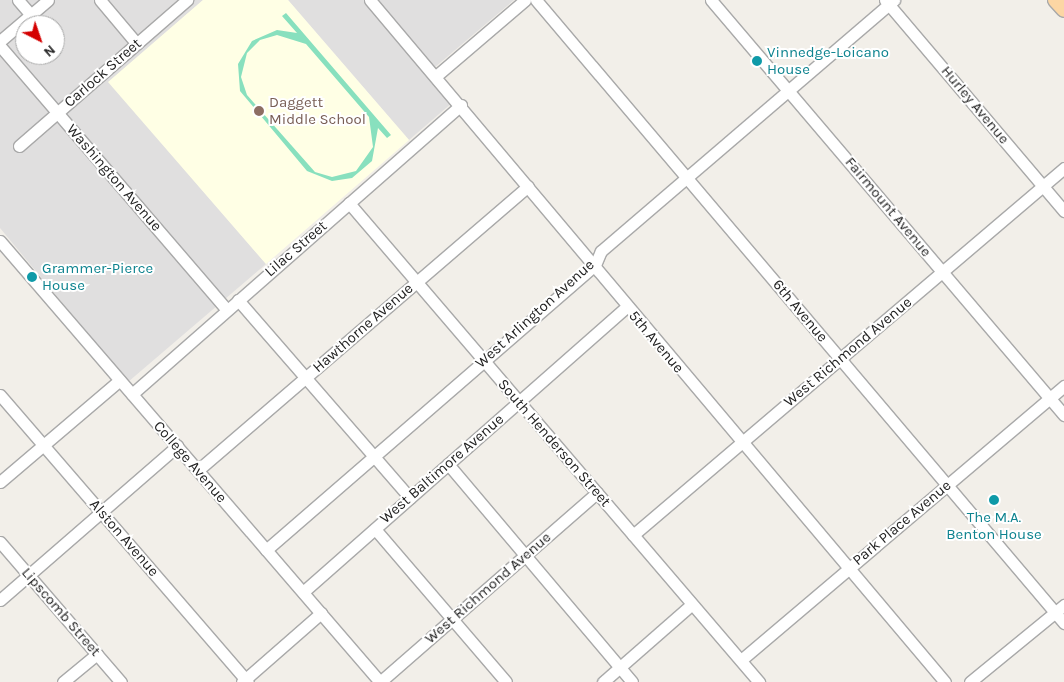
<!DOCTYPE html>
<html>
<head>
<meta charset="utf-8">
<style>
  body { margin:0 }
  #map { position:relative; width:1064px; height:682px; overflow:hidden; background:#f2efe9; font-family:Karla,sans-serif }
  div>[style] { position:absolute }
  .residential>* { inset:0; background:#e0dfdf }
  .education>* { inset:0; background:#ffffe5 }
  .pitch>* { inset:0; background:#88e0be }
  .roads { filter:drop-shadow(1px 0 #a9a9a9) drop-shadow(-1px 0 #a9a9a9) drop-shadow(0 1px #a9a9a9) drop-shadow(0 -1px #a9a9a9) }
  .minor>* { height:11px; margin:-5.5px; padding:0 5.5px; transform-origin:5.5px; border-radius:5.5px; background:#fff }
  .major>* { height:14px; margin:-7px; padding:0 7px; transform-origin:7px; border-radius:7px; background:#fcd6a4 }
  .dots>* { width:14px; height:14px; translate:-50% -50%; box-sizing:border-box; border:2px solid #fff; border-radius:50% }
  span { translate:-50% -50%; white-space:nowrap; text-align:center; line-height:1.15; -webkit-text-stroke:4px #fff; paint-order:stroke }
  .culture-label { font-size:15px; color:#0d838f }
  .left { translate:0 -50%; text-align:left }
  .street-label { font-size:15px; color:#222 }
  .education-label { font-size:15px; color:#785e54 }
  .north { position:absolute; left:15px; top:15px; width:50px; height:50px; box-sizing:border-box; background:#fff; border:1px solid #a7a7a7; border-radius:50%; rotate:139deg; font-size:14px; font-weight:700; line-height:20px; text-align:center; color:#222 }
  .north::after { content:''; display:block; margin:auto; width:18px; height:22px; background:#d40000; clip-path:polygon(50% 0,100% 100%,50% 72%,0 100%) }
</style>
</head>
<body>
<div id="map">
  <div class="residential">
    <i style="clip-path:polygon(evenodd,0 0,203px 0,109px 82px,266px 264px,128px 382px,0 228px,0 0,25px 25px,55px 25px,55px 55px,25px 55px,25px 25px)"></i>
    <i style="clip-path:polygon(288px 0,514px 0,428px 73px,453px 102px,409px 140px)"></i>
  </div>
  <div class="education">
    <i style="clip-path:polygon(203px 0,288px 0,409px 140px,266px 264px,108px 82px)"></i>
  </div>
  <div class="pitch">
    <i style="clip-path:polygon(evenodd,286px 13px,391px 135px,387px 138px,378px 128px,372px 161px,352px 178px,332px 181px,307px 171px,240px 91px,238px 64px,252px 41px,277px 30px,297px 33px,282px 16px,286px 13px,277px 35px,306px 44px,369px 117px,373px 147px,356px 171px,332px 177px,315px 172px,247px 95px,241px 77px,247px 53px,260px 40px,277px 35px)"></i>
  </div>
  <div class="roads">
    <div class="minor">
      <i style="left:18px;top:0;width:20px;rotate:49deg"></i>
      <i style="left:100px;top:0;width:57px;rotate:49.9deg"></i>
      <i style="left:370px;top:0;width:892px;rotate:49.87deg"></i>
      <i style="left:536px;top:0;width:817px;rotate:49.72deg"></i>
      <i style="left:711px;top:0;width:545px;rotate:49.62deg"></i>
      <i style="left:885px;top:0;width:277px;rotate:49.7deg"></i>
      <i style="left:0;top:41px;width:63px;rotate:-40.5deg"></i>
      <i style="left:0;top:46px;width:348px;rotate:49.3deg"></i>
      <i style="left:436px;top:76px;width:117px;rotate:-40.5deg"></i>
      <i style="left:19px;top:146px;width:223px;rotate:-41deg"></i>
      <i style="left:349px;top:203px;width:631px;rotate:49.44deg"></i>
      <i style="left:0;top:241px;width:582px;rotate:49.25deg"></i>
      <i style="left:238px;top:300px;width:262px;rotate:49deg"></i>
      <i style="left:132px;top:394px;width:438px;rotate:-41.3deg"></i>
      <i style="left:0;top:395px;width:379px;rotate:49.2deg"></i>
      <i style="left:448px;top:464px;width:285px;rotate:49.8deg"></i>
      <i style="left:198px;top:470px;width:435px;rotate:-40.7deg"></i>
      <i style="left:0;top:482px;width:157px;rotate:-40.4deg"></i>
      <i style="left:375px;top:529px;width:201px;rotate:49.4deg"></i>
      <i style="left:633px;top:535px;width:566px;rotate:-40.41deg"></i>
      <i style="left:0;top:542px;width:185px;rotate:49.2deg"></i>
      <i style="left:266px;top:550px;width:435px;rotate:-40.9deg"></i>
      <i style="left:595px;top:265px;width:15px;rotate:-67deg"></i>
      <i style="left:601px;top:251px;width:386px;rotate:-40.6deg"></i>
      <i style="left:303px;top:592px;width:432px;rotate:-41.4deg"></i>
      <i style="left:0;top:600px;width:235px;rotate:-41deg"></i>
      <i style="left:741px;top:660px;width:424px;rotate:-40.3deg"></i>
      <i style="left:63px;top:682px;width:44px;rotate:-39.5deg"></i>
      <i style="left:242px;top:682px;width:105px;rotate:-41.1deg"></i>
      <i style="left:380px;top:682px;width:288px;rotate:-41.1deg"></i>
      <i style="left:603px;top:682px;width:118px;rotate:-41.2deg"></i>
      <i style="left:970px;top:682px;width:122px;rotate:-39.3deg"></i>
    </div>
    <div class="major">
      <i style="left:1055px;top:0;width:13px;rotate:48deg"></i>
    </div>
  </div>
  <div class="dots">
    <i style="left:757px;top:61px;background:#0f9aa8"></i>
    <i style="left:259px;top:111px;background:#8d6e63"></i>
    <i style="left:32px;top:277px;background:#0f9aa8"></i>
    <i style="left:994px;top:500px;background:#0f9aa8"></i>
  </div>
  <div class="culture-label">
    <span class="left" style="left:767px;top:61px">Vinnedge-Loicano<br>House</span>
    <span class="left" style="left:42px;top:277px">Grammer-Pierce<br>House</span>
    <span style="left:994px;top:526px">The M.A.<br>Benton House</span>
  </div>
  <div class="street-label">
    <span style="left:103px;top:73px;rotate:-41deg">Carlock Street</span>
    <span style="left:975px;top:105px;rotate:50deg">Hurley Avenue</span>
    <span style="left:114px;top:178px;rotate:49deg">Washington Avenue</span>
    <span style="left:888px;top:207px;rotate:50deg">Fairmount Avenue</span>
    <span style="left:296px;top:249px;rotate:-41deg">Lilac Street</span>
    <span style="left:800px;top:311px;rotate:50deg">6th Avenue</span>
    <span style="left:535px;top:314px;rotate:-42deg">West Arlington Avenue</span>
    <span style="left:363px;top:328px;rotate:-41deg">Hawthorne Avenue</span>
    <span style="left:656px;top:342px;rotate:50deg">5th Avenue</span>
    <span style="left:848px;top:352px;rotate:-40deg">West Richmond Avenue</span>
    <span style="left:554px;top:443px;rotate:49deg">South Henderson Street</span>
    <span style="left:190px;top:462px;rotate:49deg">College Avenue</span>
    <span style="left:442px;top:469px;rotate:-41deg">West Baltimore Avenue</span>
    <span style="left:902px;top:523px;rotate:-40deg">Park Place Avenue</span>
    <span style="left:124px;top:538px;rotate:49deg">Alston Avenue</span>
    <span style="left:488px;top:588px;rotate:-41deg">West Richmond Avenue</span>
    <span style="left:61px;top:612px;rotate:49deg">Lipscomb Street</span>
  </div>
  <div class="education-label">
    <span class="left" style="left:269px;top:111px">Daggett<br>Middle School</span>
  </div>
  <div class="north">N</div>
</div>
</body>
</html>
